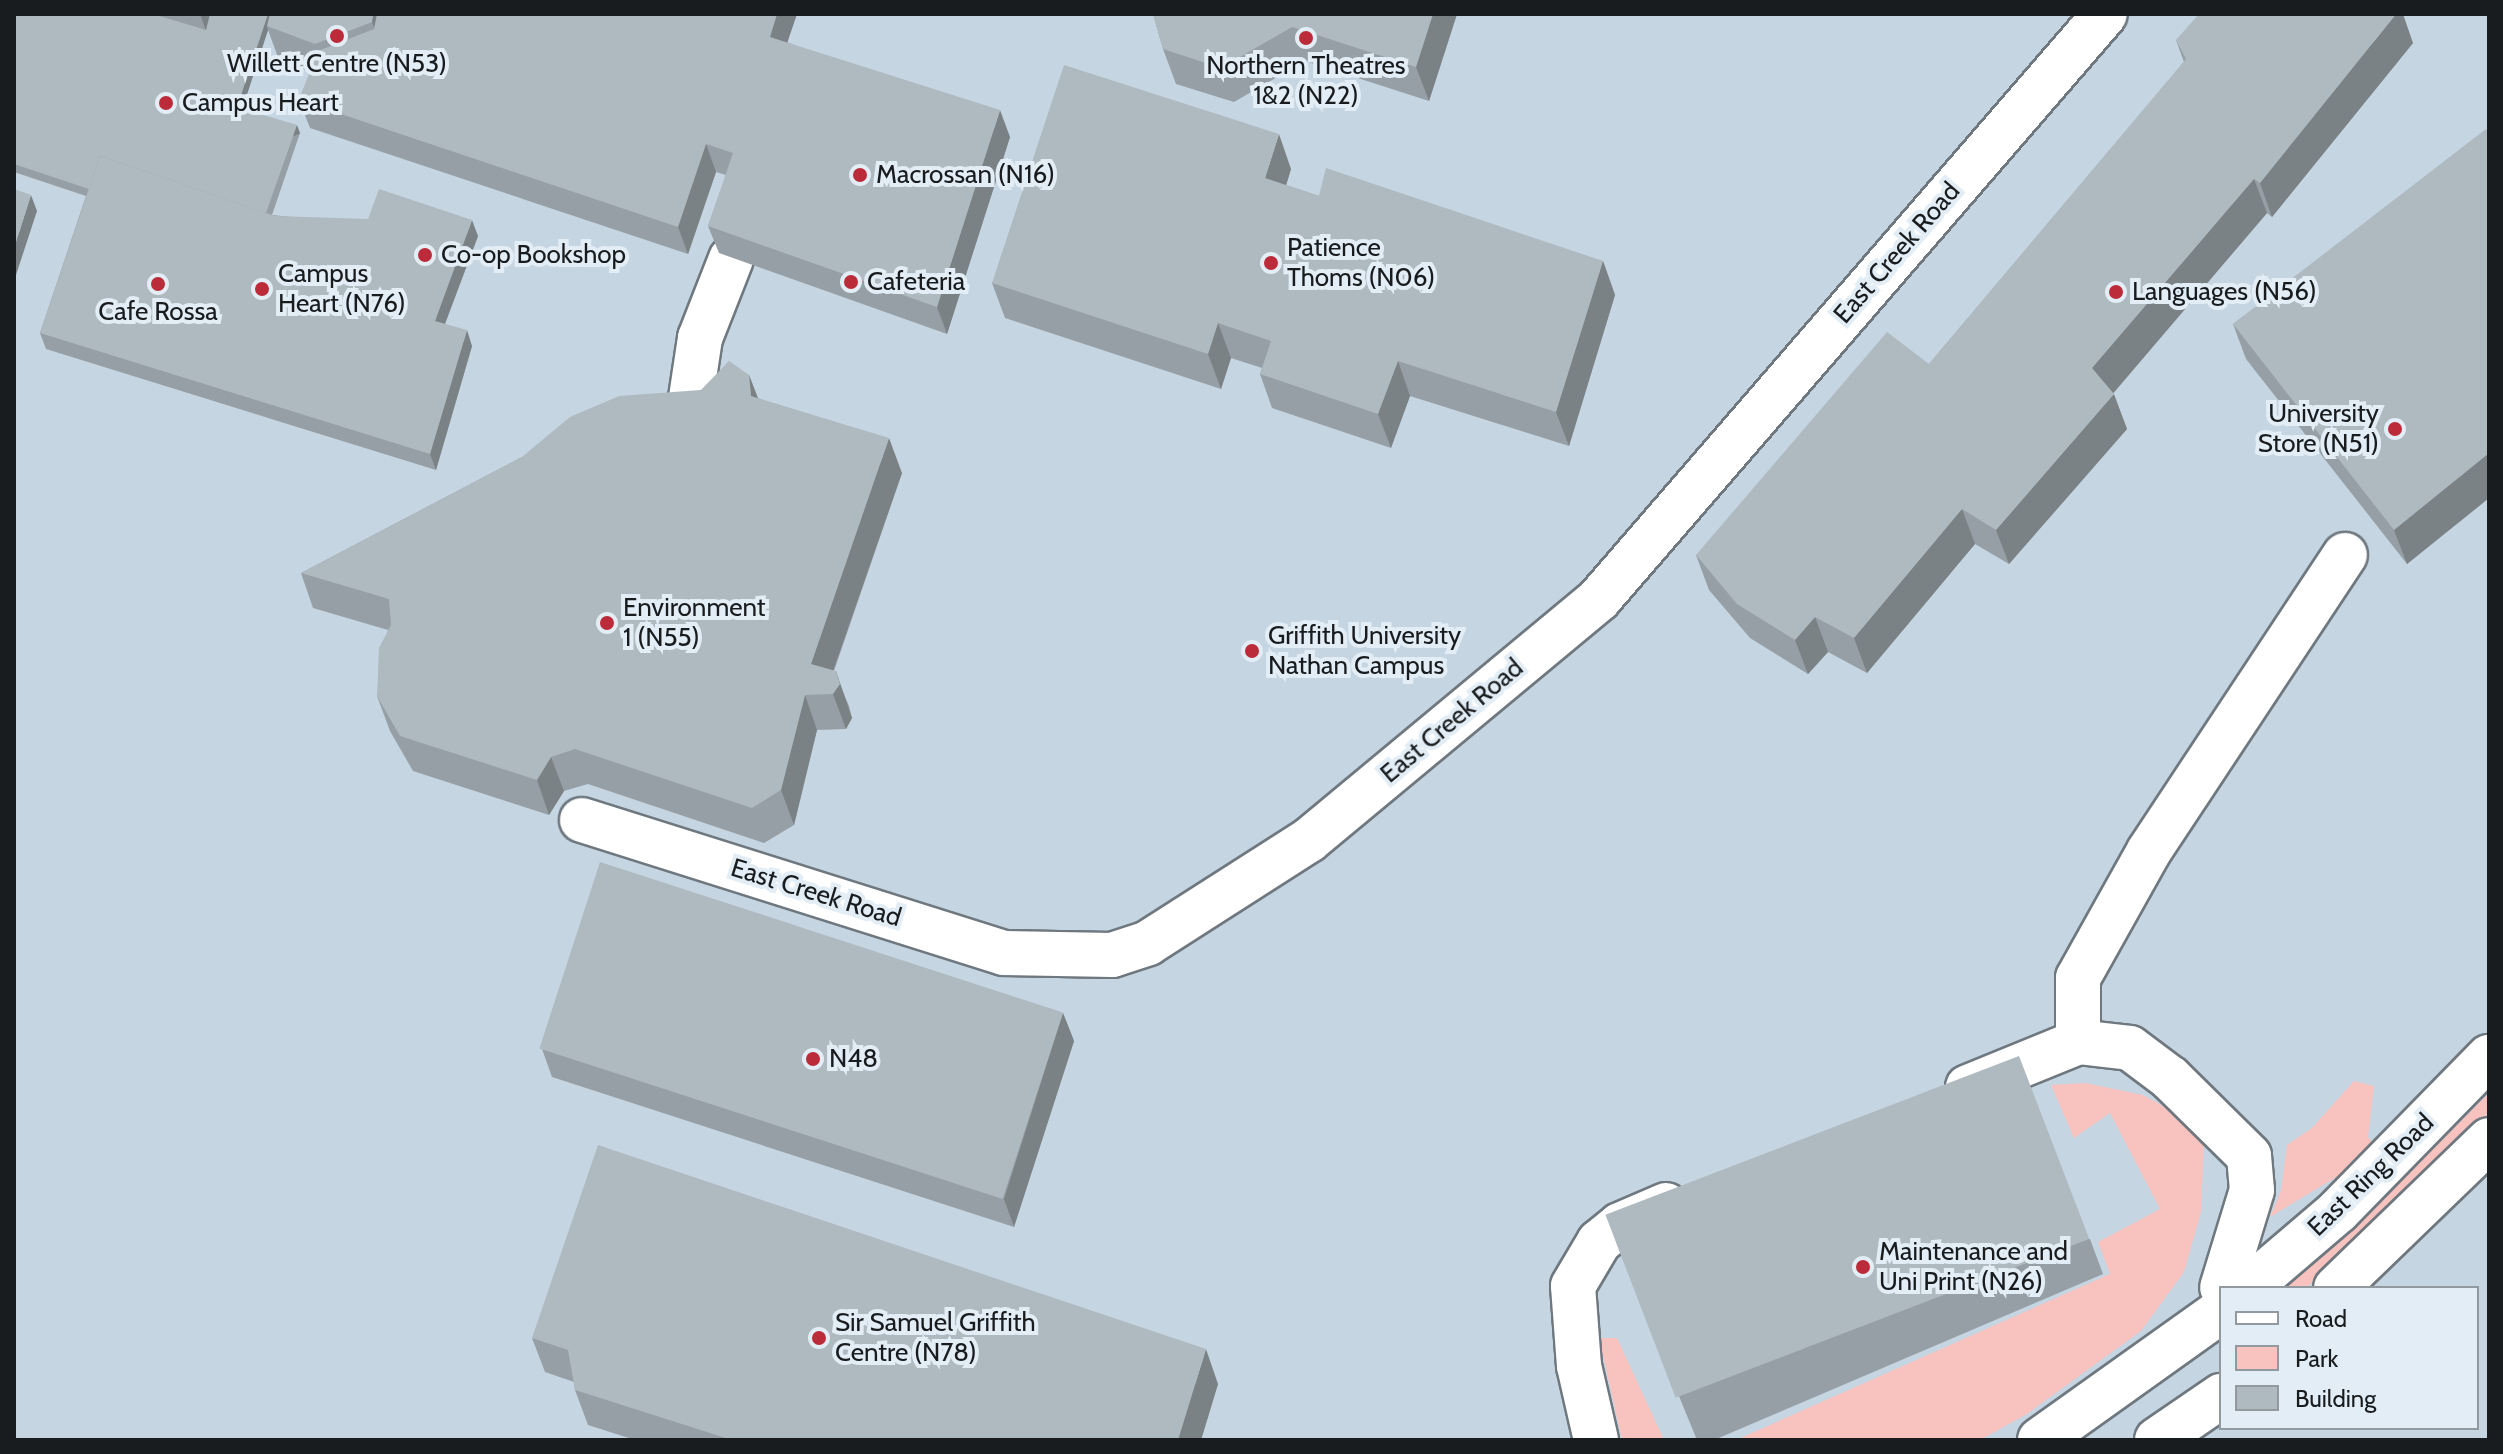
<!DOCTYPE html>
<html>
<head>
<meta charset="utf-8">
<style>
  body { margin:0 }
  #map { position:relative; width:2503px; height:1454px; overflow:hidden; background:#d6e0e8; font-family:Cabin,sans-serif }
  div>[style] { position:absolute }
  .built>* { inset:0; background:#c5d5e2 }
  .green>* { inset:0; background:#f8c2bf }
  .roads { filter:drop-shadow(2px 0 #6f787f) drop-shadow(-2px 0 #6f787f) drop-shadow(0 2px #6f787f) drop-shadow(0 -2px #6f787f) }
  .minor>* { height:44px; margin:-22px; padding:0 22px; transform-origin:22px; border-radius:22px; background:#fff }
  .wall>* { inset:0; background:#969fa5 }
  .shaded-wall>* { inset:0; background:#7a8286; transform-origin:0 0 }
  .building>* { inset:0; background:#afb9c0; transform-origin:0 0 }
  .dots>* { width:22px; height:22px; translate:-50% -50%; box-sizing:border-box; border:4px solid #e3edf5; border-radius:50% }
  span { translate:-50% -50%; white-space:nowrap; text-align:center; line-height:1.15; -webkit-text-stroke:8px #e3edf5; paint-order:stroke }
  .poi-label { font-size:26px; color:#181c1f }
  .left { translate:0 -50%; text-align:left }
  .right { translate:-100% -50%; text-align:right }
  .street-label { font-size:26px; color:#181c1f }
  .frame { position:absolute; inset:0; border:16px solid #181c1f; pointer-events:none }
  .legend { position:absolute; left:2219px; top:1286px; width:260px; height:144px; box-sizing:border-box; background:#e3edf5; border:2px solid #92999f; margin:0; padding:10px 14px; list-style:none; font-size:24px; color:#181c1f }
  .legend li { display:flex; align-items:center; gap:16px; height:40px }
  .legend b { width:40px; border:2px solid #92999f }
</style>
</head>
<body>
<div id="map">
  <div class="built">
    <i style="clip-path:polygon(evenodd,14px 14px,2489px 14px,2489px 1440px,14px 1440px,14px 14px,2221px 1288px,2477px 1288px,2477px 1428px,2221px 1428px,2221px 1288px)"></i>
  </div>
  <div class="green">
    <i style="clip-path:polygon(2354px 1081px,2374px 1086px,2368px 1137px,2374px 1145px,2343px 1173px,2270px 1217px,2281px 1191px,2287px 1145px,2312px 1128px)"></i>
    <i style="clip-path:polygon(2085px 1083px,2143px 1095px,2174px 1112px,2204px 1138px,2201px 1212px,2184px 1272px,2141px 1331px,2027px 1414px,1980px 1440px,1736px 1440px,2110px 1274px,2098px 1242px,2160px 1209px,2110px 1113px,2074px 1138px,2051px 1085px)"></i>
    <i style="clip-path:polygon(2489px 1093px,2489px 1115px,2371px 1229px,2306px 1288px,2283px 1288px,2401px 1181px)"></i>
    <i style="clip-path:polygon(1599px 1338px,1617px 1338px,1664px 1440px,1622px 1440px)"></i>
  </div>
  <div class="roads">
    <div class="minor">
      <i style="left:687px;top:424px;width:87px;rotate:-81.4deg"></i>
      <i style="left:700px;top:338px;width:85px;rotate:-68.6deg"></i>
      <i style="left:582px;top:820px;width:442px;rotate:17.5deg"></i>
      <i style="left:1004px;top:953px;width:108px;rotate:1.1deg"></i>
      <i style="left:1112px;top:955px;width:38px;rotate:-18deg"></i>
      <i style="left:1148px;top:943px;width:191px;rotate:-32.6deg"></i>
      <i style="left:1309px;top:840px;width:377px;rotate:-39.7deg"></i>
      <i style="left:1599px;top:599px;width:773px;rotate:-49.14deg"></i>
      <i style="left:2078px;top:1042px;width:64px;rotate:-90deg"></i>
      <i style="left:2078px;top:978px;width:145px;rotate:-60.8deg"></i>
      <i style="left:2149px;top:851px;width:355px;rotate:-56.5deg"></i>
      <i style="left:1968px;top:1087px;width:119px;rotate:-22.2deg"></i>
      <i style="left:2078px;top:1042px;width:52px;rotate:6.6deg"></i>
      <i style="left:2130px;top:1048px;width:50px;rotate:36.9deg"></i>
      <i style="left:2170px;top:1078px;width:111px;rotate:44.6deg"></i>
      <i style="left:2249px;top:1156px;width:34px;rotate:85deg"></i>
      <i style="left:2252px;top:1190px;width:102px;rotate:107deg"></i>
      <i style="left:2248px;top:1288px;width:118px;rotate:-40.5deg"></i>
      <i style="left:2338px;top:1211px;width:216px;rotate:-45.6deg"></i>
      <i style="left:2336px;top:1288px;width:213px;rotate:-44deg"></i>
      <i style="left:1596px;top:1440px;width:76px;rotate:-102.9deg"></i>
      <i style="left:1579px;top:1366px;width:80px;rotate:-94.3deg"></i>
      <i style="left:1573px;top:1286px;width:51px;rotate:-59.4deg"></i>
      <i style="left:1599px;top:1242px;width:27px;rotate:-39deg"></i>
      <i style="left:1620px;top:1225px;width:50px;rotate:-23.5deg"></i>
      <i style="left:2040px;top:1440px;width:222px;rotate:-35.5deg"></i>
      <i style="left:2157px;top:1440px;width:78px;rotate:-34.5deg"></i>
    </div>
  </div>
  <div class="wall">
    <i style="clip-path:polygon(14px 14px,797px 14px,787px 42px,1010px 137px,947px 334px,719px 253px,708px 226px,726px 175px,716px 172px,688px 254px,310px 128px,299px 100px,310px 72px,279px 60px,268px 30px,242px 109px,300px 133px,272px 215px,478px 236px,445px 324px,472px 346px,436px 470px,46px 349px,40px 333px,86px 196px,14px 172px)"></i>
    <i style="clip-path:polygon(1153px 14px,1457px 14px,1429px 101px,1305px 61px,1234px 102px,1176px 84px,1163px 49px)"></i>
    <i style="clip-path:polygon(2176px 40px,2413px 43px,2272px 217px,2267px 213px,2113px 393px,2127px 429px,2009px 564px,1975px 544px,1867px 673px,1828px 652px,1808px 674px,1750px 638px,1709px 590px,1696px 555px,1929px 364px,2184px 62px)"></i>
    <i style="clip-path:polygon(2489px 134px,2489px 498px,2407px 564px,2246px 359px,2233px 324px)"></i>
    <i style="clip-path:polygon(1291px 169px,1286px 185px,1319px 196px,1603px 261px,1615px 295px,1569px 446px,1410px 396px,1391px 448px,1272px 408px,1260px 374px,1262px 368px,1231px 358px,1221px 389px,1005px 318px,992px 283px)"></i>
    <i style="clip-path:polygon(749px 375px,758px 398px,902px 473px,834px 671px,849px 706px,852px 718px,846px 729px,817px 730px,794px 825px,764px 843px,588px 784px,564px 791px,549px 815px,413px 771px,390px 731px,377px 696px,388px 630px,313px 608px,301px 573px,522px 457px,701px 390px)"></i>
    <i style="clip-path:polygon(1063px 1013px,1074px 1041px,1014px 1227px,552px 1077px,542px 1049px)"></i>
    <i style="clip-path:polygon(1610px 1225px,2090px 1239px,2103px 1274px,1714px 1440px,1697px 1440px,1623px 1260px)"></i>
    <i style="clip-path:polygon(532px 1338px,1218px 1384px,1201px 1440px,635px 1440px,588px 1425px,575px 1390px,574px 1382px,545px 1372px)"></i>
  </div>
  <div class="shaded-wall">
    <i style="clip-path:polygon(200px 14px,216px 14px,209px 39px)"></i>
    <i style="clip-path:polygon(268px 14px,274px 14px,267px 26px,268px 30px,240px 116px,237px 107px)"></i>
    <i style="clip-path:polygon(373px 14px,391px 14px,385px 57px,372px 22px)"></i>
    <i style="clip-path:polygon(777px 14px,797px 14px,780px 64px,770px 37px)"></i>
    <i style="clip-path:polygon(1433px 14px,1457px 14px,1429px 101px,1416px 67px)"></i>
    <i style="clip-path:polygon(2396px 14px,2403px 14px,2413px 43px,2272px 217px,2260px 183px)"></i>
    <i style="clip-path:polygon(1000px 110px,1010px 137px,947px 334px,937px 307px)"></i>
    <i style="left:297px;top:125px;width:9px;height:100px;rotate:69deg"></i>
    <i style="clip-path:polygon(1279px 134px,1291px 169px,1278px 212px,1265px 178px)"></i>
    <i style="clip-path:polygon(706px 144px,716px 172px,688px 254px,678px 227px)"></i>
    <i style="clip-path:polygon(2254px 179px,2267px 213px,2105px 403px,2092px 368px)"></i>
    <i style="clip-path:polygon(31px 195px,37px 211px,14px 281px,14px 248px)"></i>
    <i style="clip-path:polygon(472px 220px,478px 236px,440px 337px,435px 321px)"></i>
    <i style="clip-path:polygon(1603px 261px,1615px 295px,1569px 446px,1556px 412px)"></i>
    <i style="clip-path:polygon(1218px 323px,1231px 358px,1221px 389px,1208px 354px)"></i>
    <i style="clip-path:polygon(467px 330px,472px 346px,436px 470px,430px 454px)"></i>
    <i style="clip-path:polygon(1398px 361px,1410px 396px,1391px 448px,1378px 414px)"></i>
    <i style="clip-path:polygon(749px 375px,762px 409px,751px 396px)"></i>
    <i style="clip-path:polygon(2114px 394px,2127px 429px,2009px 564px,1996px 530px)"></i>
    <i style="clip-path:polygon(889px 438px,902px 473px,825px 694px,811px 664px)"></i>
    <i style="clip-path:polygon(2489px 453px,2489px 498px,2407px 564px,2394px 530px)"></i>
    <i style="clip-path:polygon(1962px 509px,1975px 544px,1867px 673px,1854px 638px)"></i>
    <i style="clip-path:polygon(1815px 617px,1828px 652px,1808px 674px,1795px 640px)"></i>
    <i style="clip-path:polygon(836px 671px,852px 718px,846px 729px,833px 694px)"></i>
    <i style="clip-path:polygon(805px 695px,817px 730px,794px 825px,781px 790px)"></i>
    <i style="clip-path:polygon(551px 757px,564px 791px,549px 815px,537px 780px)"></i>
    <i style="clip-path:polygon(1063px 1013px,1074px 1041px,1014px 1227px,1004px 1199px)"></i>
    <i style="clip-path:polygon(1206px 1349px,1218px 1384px,1201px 1440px,1178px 1440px)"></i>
  </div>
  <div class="building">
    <i style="clip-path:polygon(14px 14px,153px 14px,206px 30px,210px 14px,268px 14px,237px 107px,297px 125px,266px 213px,100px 156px,89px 189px,14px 164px)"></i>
    <i style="clip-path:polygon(270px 14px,373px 14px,372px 22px,315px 44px,267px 26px)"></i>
    <i style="clip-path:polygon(377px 14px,777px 14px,770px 37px,1000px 110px,937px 307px,708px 226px,733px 153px,706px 144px,678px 227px,299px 100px,318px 51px,374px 29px)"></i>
    <i style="clip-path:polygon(1153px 14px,1433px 14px,1416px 67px,1292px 27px,1221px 68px,1163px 49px)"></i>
    <i style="clip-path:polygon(2199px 14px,2396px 14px,2260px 183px,2254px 179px,2092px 368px,2114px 394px,1996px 530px,1962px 509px,1854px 638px,1815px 617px,1795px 640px,1737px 604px,1696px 555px,1887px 332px,1929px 364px,2186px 59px,2176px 40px)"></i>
    <i style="clip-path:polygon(1064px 65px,1279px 134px,1265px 178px,1319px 196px,1326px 168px,1603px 261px,1556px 412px,1398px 361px,1378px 414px,1260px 374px,1271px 341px,1218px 323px,1208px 354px,992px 283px)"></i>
    <i style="clip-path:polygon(2486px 129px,2489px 134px,2489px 453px,2394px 530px,2233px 324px)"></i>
    <i style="clip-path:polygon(100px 156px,275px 216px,368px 219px,379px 189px,472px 220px,435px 321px,467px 330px,430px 454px,40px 333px)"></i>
    <i style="clip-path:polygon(14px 189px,31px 195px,14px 248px)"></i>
    <i style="clip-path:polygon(729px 361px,749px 375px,751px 396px,889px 438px,811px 664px,836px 671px,840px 684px,833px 694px,805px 695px,781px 790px,752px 808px,575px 749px,551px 757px,537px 780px,400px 736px,377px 696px,379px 648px,391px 625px,389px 599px,301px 573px,522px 457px,570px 417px,619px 396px,701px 390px)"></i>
    <i style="left:600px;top:862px;width:487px;height:196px;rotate:18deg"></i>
    <i style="left:2019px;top:1056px;width:196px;height:443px;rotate:69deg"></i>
    <i style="clip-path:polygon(598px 1145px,1206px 1349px,1178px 1440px,732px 1440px,575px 1390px,568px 1350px,532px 1338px)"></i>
  </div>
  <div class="dots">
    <i style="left:337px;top:36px;background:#bc2b39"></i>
    <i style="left:1306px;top:38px;background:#bc2b39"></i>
    <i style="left:166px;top:103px;background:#bc2b39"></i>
    <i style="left:860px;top:175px;background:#bc2b39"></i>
    <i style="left:425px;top:255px;background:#bc2b39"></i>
    <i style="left:1271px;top:263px;background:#bc2b39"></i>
    <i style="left:851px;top:282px;background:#bc2b39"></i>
    <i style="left:158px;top:284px;background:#bc2b39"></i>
    <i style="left:262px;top:289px;background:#bc2b39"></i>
    <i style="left:2116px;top:292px;background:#bc2b39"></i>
    <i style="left:2395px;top:429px;background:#bc2b39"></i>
    <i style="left:607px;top:623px;background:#bc2b39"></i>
    <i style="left:1252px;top:651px;background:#bc2b39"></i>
    <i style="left:813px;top:1059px;background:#bc2b39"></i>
    <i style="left:1863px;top:1267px;background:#bc2b39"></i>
    <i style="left:819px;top:1338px;background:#bc2b39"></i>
  </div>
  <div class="poi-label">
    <span style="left:337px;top:64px">Willett Centre (N53)</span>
    <span style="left:1306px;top:81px">Northern Theatres<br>1&amp;2 (N22)</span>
    <span class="left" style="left:182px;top:103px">Campus Heart</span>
    <span class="left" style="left:876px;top:175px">Macrossan (N16)</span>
    <span class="left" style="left:1287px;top:263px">Patience<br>Thoms (N06)</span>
    <span class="left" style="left:441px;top:255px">Co-op Bookshop</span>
    <span class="left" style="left:278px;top:289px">Campus<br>Heart (N76)</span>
    <span class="left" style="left:867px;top:282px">Cafeteria</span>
    <span class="left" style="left:2132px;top:292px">Languages (N56)</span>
    <span style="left:158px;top:312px">Cafe Rossa</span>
    <span class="right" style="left:2379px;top:429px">University<br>Store (N51)</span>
    <span class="left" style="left:623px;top:623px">Environment<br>1 (N55)</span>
    <span class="left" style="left:1268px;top:651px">Griffith University<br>Nathan Campus</span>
    <span class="left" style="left:829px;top:1059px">N48</span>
    <span class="left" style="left:1879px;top:1267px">Maintenance and<br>Uni Print (N26)</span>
    <span class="left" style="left:835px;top:1338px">Sir Samuel Griffith<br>Centre (N78)</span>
  </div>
  <div class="street-label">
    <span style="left:1897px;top:253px;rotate:-49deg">East Creek Road</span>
    <span style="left:1452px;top:721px;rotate:-40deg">East Creek Road</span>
    <span style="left:816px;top:893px;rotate:17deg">East Creek Road</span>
    <span style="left:2371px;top:1175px;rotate:-44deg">East Ring Road</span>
  </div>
  <div class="frame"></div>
  <ul class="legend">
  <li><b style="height:10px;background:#fff"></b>Road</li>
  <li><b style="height:22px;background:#f8c2bf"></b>Park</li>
  <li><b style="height:22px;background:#afb9c0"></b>Building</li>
  </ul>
</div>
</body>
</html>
